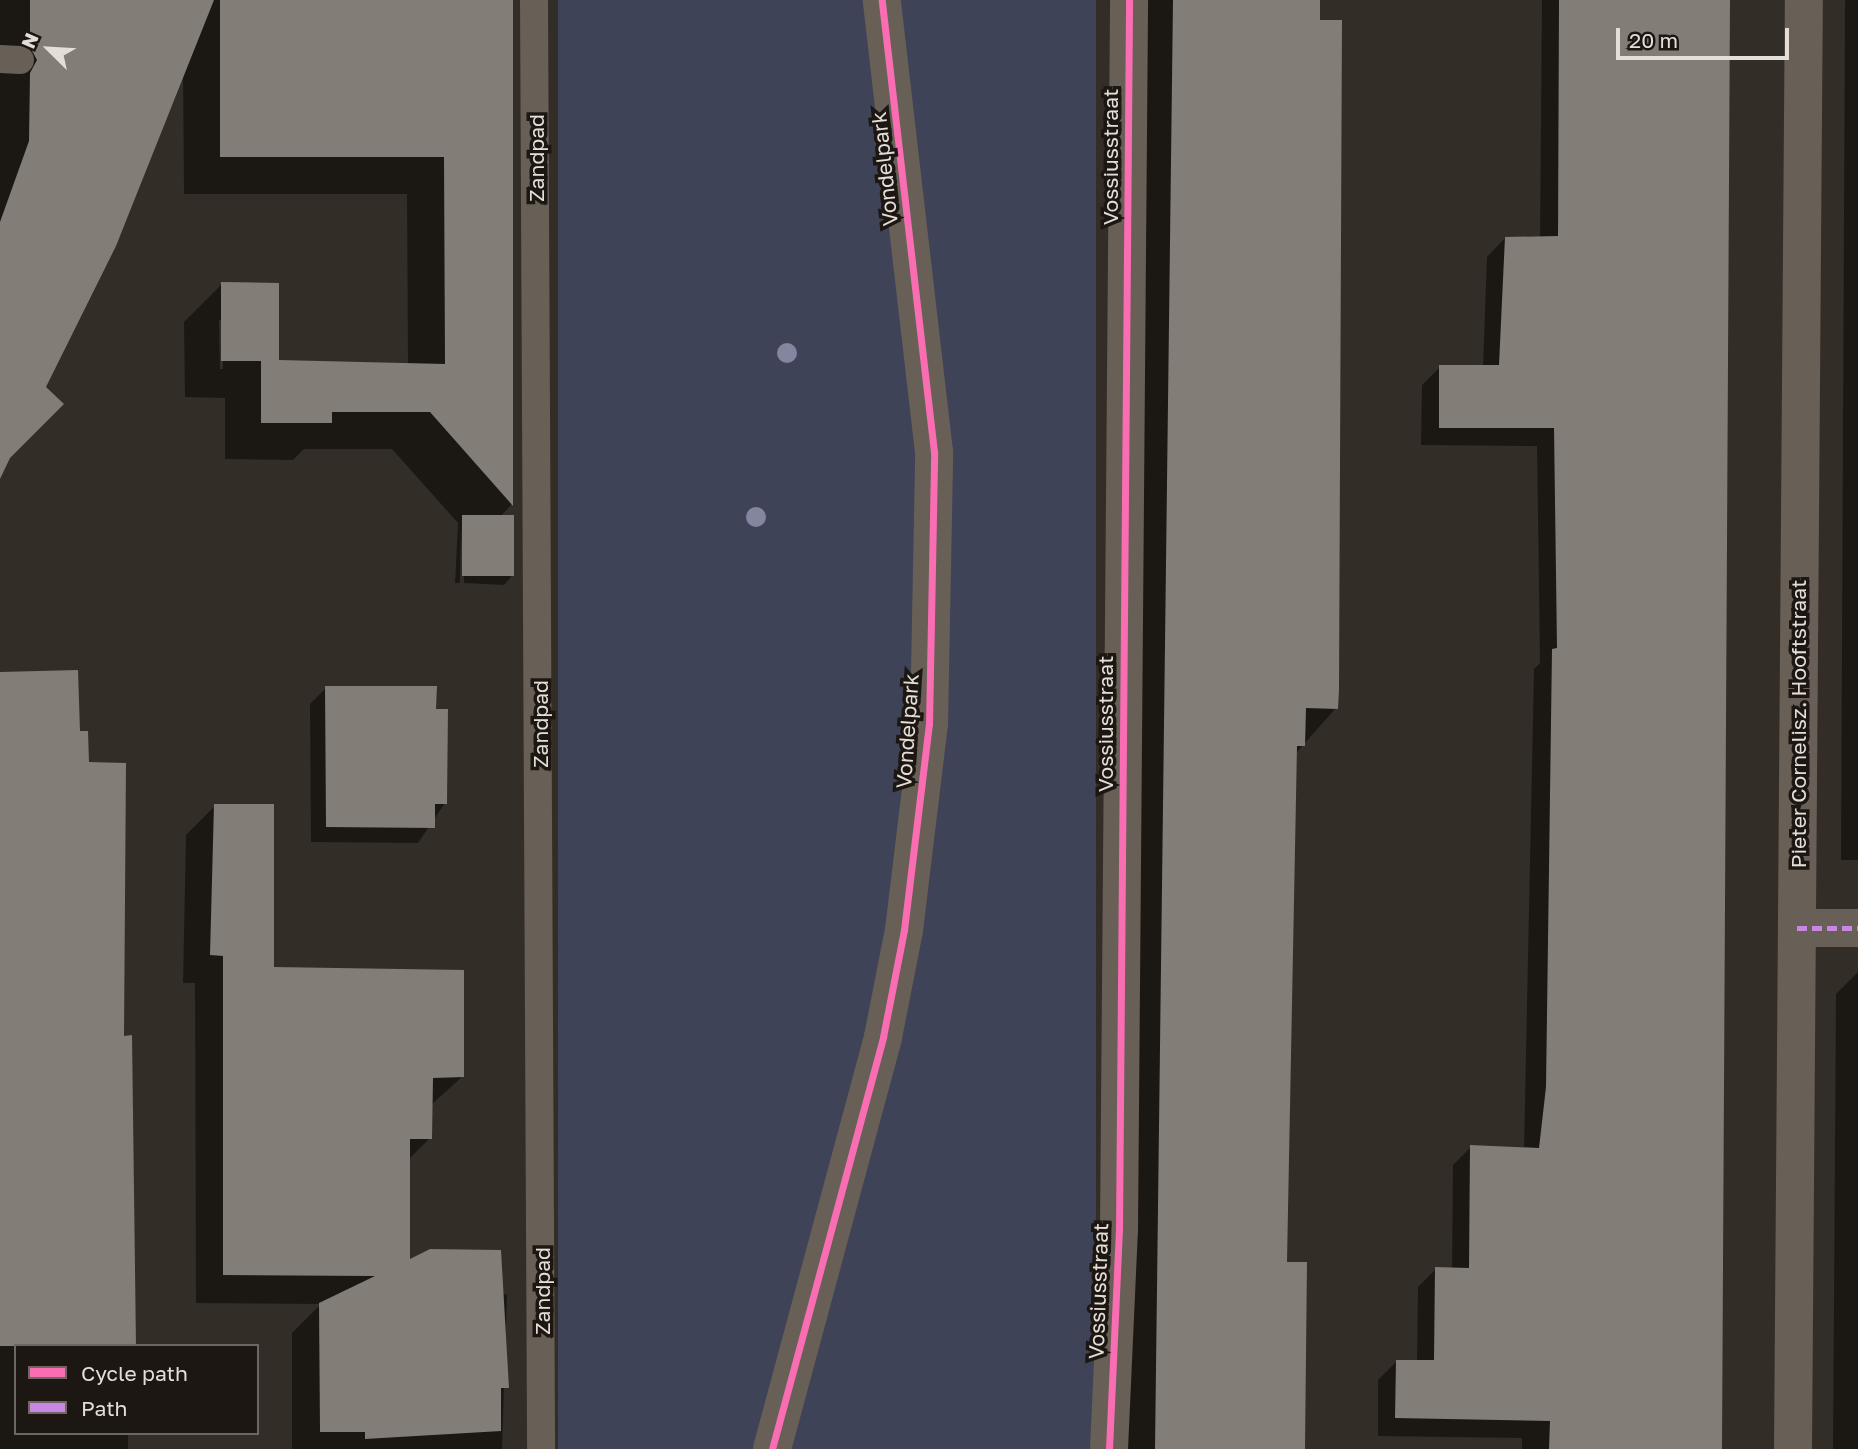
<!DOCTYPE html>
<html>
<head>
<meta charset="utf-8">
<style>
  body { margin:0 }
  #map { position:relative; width:1858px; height:1449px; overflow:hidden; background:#332d27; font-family:"Golos Text",sans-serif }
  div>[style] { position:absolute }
  .green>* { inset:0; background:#3f4358; transform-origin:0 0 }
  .shadow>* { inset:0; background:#0007 }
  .building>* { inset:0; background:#827d77; transform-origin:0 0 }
  .lane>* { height:28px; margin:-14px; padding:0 14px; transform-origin:14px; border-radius:14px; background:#685f56 }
  .street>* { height:38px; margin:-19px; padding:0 19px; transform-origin:19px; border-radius:19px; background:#685f56 }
  .quiet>* { height:5px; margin-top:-2.5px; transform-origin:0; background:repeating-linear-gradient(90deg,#c787e3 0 10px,transparent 0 15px) }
  .cycleway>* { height:7px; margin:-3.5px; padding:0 3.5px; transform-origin:3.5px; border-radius:3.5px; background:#f96db3 }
  .trees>* { width:20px; height:20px; margin:-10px; border-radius:50%; background:#83869e }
  span { translate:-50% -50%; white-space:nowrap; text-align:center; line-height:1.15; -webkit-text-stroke:7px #1c1712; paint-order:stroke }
  .street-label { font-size:21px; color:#e5ded6 }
  .legend { position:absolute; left:14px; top:1344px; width:245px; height:91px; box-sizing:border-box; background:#1c1712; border:2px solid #6c6760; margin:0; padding:9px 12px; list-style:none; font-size:21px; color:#e5ded6 }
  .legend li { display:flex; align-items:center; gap:14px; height:35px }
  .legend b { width:35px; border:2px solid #6c6760 }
  .north { position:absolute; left:14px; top:14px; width:70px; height:70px; -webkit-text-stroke:5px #1c1712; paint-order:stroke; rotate:294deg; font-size:19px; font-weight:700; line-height:28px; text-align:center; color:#e5ded6 }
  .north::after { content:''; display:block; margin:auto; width:24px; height:32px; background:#e5ded6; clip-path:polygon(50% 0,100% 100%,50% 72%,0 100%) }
  .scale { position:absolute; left:1616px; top:28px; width:173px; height:32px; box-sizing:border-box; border:4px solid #e5ded6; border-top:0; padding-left:9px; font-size:21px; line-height:24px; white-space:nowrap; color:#e5ded6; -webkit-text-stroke:5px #1c1712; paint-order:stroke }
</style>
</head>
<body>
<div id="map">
  <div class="green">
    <i style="left:558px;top:0;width:538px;height:1449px"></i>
  </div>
  <div class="shadow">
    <i style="clip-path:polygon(evenodd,0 0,512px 0,511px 505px,500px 517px,511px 577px,504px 585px,464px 583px,461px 526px,460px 583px,455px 583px,458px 523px,392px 449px,304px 449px,293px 460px,225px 459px,225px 398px,185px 397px,184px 322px,222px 284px,277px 362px,408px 365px,407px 194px,184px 194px,183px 73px,0 465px,0 0,219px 320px,223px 320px,223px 369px,220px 369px,219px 320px)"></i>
    <i style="clip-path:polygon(1138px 0,1318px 0,1336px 708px,1296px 753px,1286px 1263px,1304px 1449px,1123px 1449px)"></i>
    <i style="clip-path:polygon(1542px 0,1729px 0,1721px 1449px,1522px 1449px,1522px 1438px,1378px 1436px,1378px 1380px,1396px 1362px,1417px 1362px,1418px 1287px,1436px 1269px,1452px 1269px,1453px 1165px,1471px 1147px,1524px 1149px,1534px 669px,1540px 663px,1537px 446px,1421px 445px,1422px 385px,1440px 367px,1483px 367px,1487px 257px,1505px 238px,1540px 238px)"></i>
    <i style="clip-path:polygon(1845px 0,1858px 0,1858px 860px,1841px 860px)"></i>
    <i style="clip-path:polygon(0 674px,78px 733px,122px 1037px,16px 1346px,16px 1433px,128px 1433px,128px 1449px,0 1449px)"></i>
    <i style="clip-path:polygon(326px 688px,435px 711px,445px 803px,418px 843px,311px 842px,310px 704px)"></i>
    <i style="clip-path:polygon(215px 806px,272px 969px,462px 1077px,431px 1105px,430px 1138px,408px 1160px,409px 1262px,507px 1295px,502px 1449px,292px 1449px,292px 1333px,321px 1304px,196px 1303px,195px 983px,183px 983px,186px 835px)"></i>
    <i style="clip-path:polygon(1858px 972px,1858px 1449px,1833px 1449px,1836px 994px)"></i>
  </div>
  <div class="building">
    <i style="clip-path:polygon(30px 0,214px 0,116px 246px,46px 387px,64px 404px,10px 458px,0 479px,0 222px,29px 141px,30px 73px,37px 60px,30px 47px)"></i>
    <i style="clip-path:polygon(220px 0,513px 0,513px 506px,430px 412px,332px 412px,332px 423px,261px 423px,261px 361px,221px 361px,221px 282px,279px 283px,279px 360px,445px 364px,444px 157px,220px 157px)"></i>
    <i style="clip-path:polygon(1173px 0,1320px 0,1320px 20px,1342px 20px,1339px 690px,1338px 709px,1306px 708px,1305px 746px,1297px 746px,1287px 1262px,1307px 1262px,1305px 1449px,1155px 1449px)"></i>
    <i style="clip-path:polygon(1559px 0,1730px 0,1722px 1449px,1549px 1449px,1550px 1421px,1395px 1418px,1396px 1360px,1434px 1360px,1435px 1267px,1469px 1268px,1470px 1145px,1539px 1148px,1546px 1087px,1552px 649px,1557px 648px,1554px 428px,1439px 428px,1439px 365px,1499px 365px,1505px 237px,1558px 236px)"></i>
    <i style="left:462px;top:515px;width:52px;height:61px"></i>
    <i style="clip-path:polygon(78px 670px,80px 731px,88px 731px,89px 762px,126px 763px,124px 1036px,132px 1035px,136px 1346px,0 1346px,0 672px)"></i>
    <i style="clip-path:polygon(325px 686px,437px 686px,436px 709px,448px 709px,447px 804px,435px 804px,435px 828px,326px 827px)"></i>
    <i style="clip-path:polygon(214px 804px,274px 804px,274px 967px,464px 970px,464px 1077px,433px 1078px,432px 1139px,410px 1139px,410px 1259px,430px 1249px,501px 1250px,509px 1388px,501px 1388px,501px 1431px,365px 1439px,365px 1432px,320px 1432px,319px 1303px,375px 1276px,223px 1275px,223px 956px,210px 955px)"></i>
  </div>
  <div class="lane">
    <i style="left:534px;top:0;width:1449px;rotate:89.72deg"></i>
    <i style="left:0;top:59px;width:20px;rotate:3deg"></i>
  </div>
  <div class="street">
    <i style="left:1797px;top:928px;width:61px"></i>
    <i style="left:772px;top:1449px;width:427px;rotate:-74.9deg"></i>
    <i style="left:883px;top:1037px;width:109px;rotate:-78.9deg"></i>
    <i style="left:904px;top:930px;width:208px;rotate:-83.1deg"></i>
    <i style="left:929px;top:724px;width:272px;rotate:-88.9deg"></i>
    <i style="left:934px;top:452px;width:455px;rotate:-96.6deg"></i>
    <i style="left:1109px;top:1449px;width:220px;rotate:-87.4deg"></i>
    <i style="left:1119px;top:1229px;width:1229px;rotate:-89.53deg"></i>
    <i style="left:1793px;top:1449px;width:1449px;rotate:-89.57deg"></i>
  </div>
  <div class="quiet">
    <i style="left:1797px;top:928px;width:61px"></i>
  </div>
  <div class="cycleway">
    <i style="left:772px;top:1449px;width:427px;rotate:-74.9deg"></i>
    <i style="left:883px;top:1037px;width:109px;rotate:-78.9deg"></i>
    <i style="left:904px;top:930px;width:208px;rotate:-83.1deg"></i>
    <i style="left:929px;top:724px;width:272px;rotate:-88.9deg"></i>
    <i style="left:934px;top:452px;width:455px;rotate:-96.6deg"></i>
    <i style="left:1109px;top:1449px;width:220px;rotate:-87.4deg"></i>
    <i style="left:1119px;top:1229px;width:1229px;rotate:-89.53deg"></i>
  </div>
  <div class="trees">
    <i style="left:787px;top:353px"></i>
    <i style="left:756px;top:517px"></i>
  </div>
  <div class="street-label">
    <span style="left:1110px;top:157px;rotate:-90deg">Vossiusstraat</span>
    <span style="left:536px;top:158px;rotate:-90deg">Zandpad</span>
    <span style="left:884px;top:169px;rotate:-96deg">Vondelpark</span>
    <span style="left:540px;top:724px;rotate:-90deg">Zandpad</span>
    <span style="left:1105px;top:724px;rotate:-90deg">Vossiusstraat</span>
    <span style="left:1798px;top:724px;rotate:-90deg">Pieter Cornelisz. Hooftstraat</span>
    <span style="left:907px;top:731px;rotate:-86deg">Vondelpark</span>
    <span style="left:542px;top:1291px;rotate:-90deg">Zandpad</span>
    <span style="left:1098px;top:1291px;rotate:-88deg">Vossiusstraat</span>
  </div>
  <ul class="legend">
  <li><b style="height:9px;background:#f96db3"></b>Cycle path</li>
  <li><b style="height:9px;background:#c787e3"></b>Path</li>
  </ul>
  <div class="north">N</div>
  <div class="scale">20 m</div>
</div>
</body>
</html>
